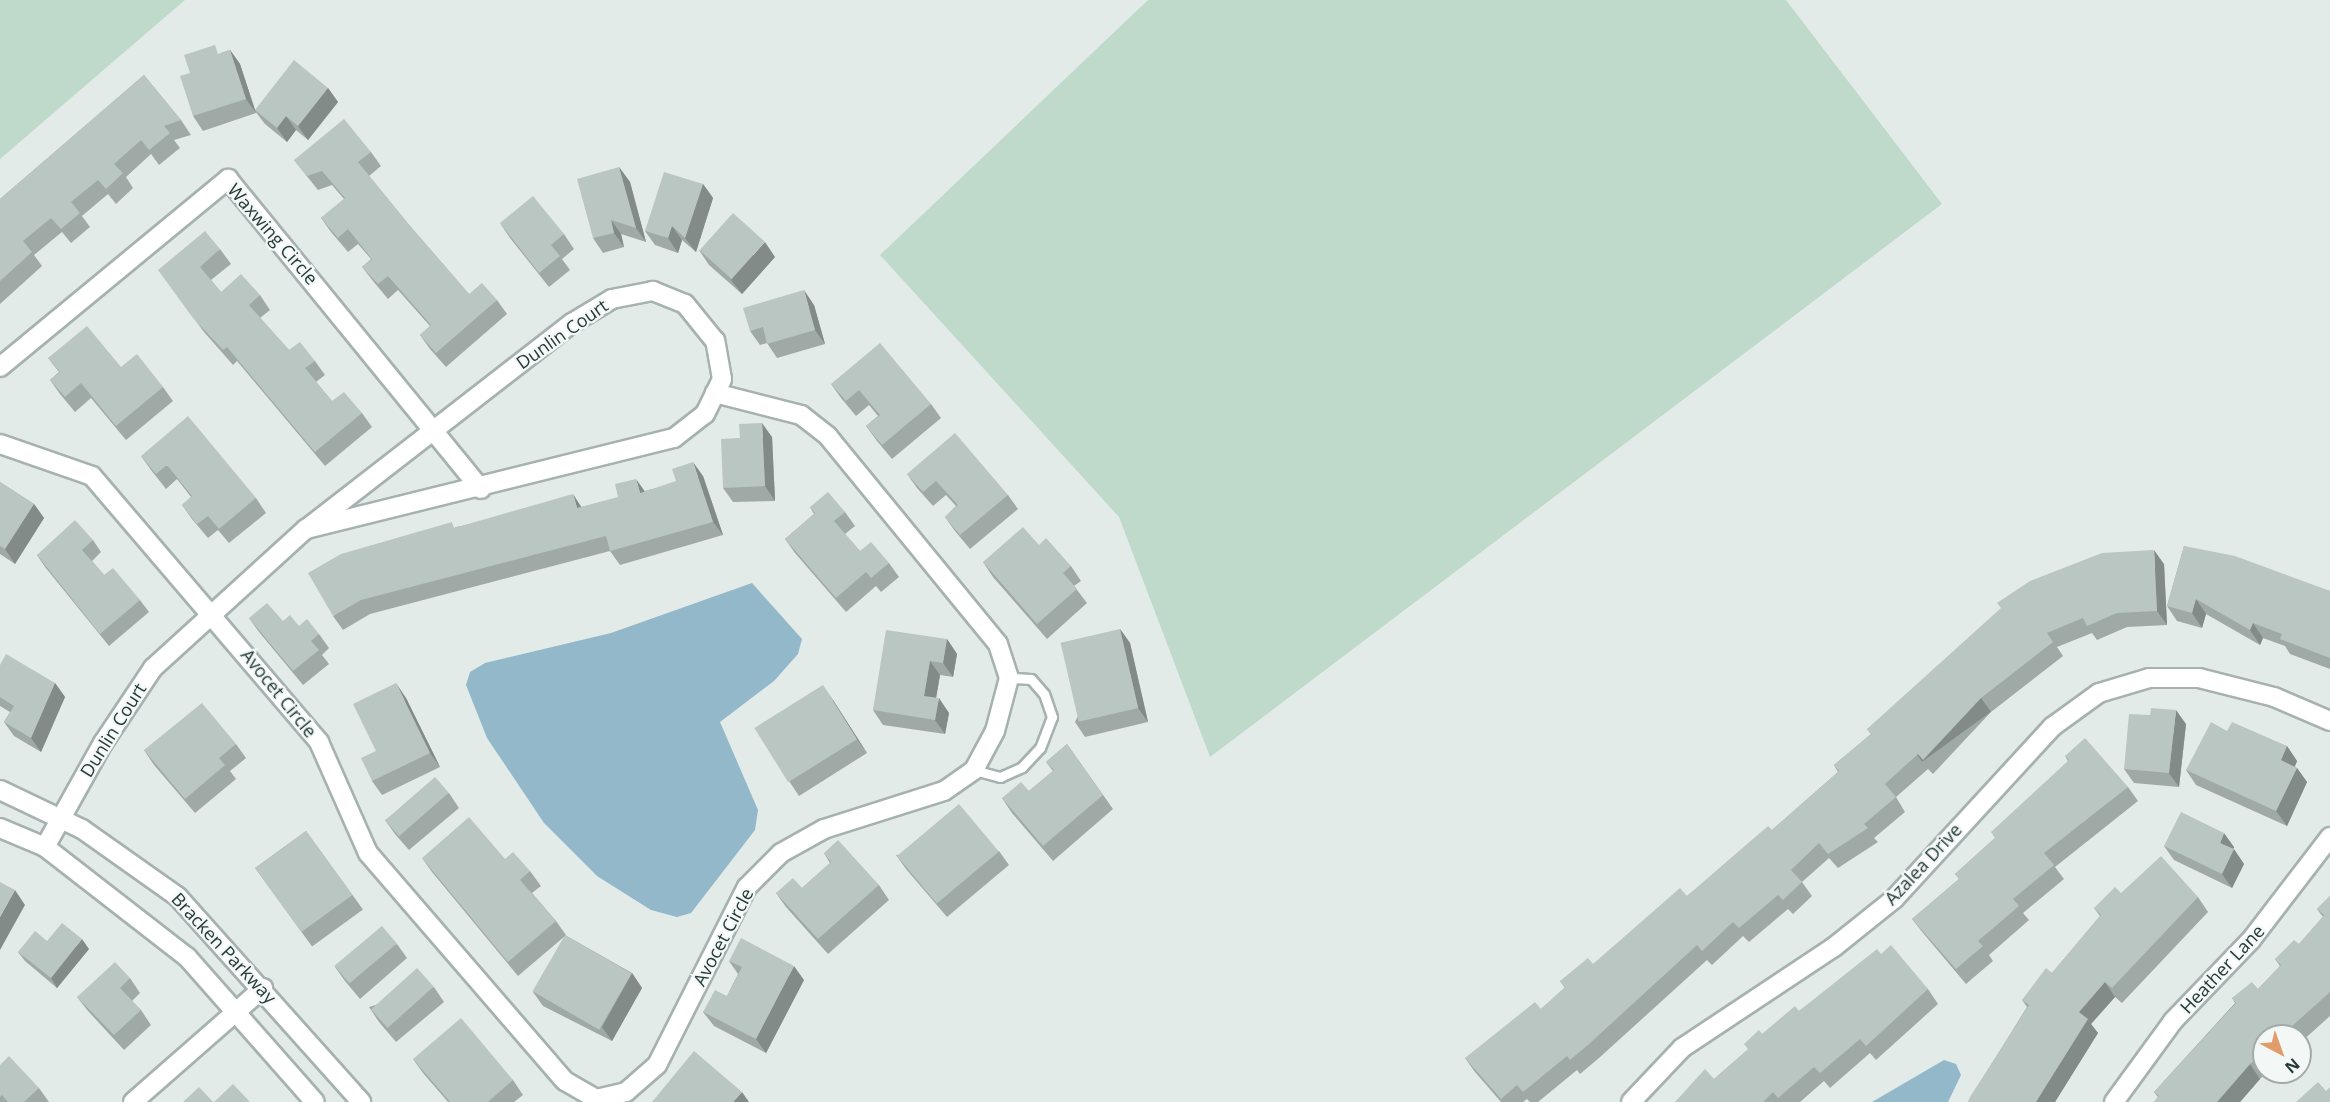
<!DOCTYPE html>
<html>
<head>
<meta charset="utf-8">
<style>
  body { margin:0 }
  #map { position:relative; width:2330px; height:1102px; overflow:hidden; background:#e3ebe9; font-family:"Open Sans",sans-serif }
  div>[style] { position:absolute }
  .green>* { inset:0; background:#bfdaca }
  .water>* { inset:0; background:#92b8ca }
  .roads { filter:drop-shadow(2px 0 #a6b2b0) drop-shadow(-2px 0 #a6b2b0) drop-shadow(0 2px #a6b2b0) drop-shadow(0 -2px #a6b2b0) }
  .service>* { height:9px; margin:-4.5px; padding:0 4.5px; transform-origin:4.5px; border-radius:4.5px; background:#fff }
  .minor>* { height:18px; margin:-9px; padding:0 9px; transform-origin:9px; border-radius:9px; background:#fff }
  .tertiary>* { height:18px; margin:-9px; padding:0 9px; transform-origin:9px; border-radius:9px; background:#fff }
  .wall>* { inset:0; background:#9faaa7; transform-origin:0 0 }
  .shaded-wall>* { inset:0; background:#828b88; transform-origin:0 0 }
  .building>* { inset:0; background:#b9c6c2; transform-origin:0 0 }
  span { translate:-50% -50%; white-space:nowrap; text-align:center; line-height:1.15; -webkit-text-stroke:4.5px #f3f8f6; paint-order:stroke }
  .street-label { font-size:18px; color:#253a38 }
  .north { position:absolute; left:2252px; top:1024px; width:60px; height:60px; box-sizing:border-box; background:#f3f8f6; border:2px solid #a1acaa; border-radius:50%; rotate:139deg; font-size:16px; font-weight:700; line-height:24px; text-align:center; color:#253a38 }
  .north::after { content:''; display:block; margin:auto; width:21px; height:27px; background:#e19c6b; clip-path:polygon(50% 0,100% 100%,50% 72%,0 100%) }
</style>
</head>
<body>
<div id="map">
  <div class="green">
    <i style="clip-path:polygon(0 0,185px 0,0 159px)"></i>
    <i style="clip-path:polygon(1148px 0,1786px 0,1942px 204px,1210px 757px,1119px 517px,880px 255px)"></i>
  </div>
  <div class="water">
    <i style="clip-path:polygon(752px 583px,802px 639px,798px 654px,774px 681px,720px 722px,758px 810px,755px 830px,691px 913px,677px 917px,651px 910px,597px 876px,544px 823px,487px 738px,466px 685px,470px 672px,485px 663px,611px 633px)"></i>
    <i style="clip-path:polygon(1944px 1060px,1956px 1064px,1961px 1075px,1948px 1102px,1872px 1102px)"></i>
  </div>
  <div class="roads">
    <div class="service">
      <i style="left:974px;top:770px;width:27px;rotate:15deg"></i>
      <i style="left:1000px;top:777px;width:24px;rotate:-24deg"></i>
      <i style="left:1022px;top:767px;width:26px;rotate:-47deg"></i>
      <i style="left:1040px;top:748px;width:33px;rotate:-69deg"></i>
      <i style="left:1052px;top:717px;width:24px;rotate:-109deg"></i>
      <i style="left:1044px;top:694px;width:20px;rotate:-131deg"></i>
      <i style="left:1031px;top:679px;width:22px;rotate:-177deg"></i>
    </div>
    <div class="minor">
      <i style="left:0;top:367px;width:296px;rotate:-39.5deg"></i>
      <i style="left:228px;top:179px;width:400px;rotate:50.8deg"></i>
      <i style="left:0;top:444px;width:97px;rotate:19.2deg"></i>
      <i style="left:92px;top:476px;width:350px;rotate:49.5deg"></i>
      <i style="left:319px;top:742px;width:121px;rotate:66.2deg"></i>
      <i style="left:368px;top:853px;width:301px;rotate:49.2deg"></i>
      <i style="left:565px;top:1081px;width:36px;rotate:30deg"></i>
      <i style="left:596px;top:1099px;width:31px;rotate:-13deg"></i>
      <i style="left:626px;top:1092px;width:41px;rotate:-41.1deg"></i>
      <i style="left:657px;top:1065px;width:199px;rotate:-63.2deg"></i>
      <i style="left:747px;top:887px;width:48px;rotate:-45deg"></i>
      <i style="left:781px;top:853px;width:49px;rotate:-29.2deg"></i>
      <i style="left:824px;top:829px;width:126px;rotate:-17.6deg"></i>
      <i style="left:944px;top:791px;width:37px;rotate:-35deg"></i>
      <i style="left:974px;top:770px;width:44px;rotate:-61.7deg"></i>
      <i style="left:995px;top:731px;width:55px;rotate:-75.2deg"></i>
      <i style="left:1009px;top:678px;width:36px;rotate:-108deg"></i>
      <i style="left:998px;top:644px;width:269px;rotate:-129.3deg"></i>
      <i style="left:828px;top:436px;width:34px;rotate:-142deg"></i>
      <i style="left:801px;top:415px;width:89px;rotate:-165.7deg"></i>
      <i style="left:45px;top:847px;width:119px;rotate:-60.9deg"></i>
      <i style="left:103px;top:743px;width:90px;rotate:-56.3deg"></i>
      <i style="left:153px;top:668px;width:207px;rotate:-42.3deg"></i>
      <i style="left:306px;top:529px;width:379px;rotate:-13.9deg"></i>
      <i style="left:674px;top:438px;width:39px;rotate:-38deg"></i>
      <i style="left:705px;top:414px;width:39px;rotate:-64deg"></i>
      <i style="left:722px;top:379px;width:39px;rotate:-100deg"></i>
      <i style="left:715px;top:341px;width:48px;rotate:-129deg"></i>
      <i style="left:685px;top:304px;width:35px;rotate:-158deg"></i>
      <i style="left:653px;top:291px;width:42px;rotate:169deg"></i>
      <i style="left:612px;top:299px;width:47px;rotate:149deg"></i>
      <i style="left:572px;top:323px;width:336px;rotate:142.2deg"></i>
      <i style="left:133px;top:1102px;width:173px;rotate:-41.2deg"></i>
      <i style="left:1631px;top:1102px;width:74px;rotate:-46.6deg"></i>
      <i style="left:1682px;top:1048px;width:182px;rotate:-33.6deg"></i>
      <i style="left:1834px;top:947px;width:77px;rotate:-38.7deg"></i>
      <i style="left:1894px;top:899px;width:234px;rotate:-47.4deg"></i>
      <i style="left:2052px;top:727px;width:58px;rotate:-35.9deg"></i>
      <i style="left:2099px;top:693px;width:52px;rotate:-16.7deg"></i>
      <i style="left:2149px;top:678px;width:50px"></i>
      <i style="left:2199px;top:678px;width:77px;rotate:14.2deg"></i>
      <i style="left:2274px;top:697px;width:61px;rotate:23.2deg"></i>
      <i style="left:2114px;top:1102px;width:100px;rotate:-53.9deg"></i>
      <i style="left:2173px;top:1021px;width:112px;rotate:-46.1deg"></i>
      <i style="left:2251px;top:940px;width:130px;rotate:-52.5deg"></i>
    </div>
    <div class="tertiary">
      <i style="left:0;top:790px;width:91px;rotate:25.4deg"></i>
      <i style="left:82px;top:829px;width:118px;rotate:35.3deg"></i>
      <i style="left:178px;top:897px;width:275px;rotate:48.2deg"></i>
      <i style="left:0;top:828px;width:49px;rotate:22.9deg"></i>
      <i style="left:45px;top:847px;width:180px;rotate:37.8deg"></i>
      <i style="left:187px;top:957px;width:193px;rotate:48.6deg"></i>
    </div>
  </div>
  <div class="wall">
    <i style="clip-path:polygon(230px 50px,240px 64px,255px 110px,328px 88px,338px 102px,308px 140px,296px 130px,287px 142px,265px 124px,255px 111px,256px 113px,203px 131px,193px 116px,190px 73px,221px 53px)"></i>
    <i style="clip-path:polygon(144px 75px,181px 120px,191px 135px,174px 140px,180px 148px,159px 165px,151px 154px,126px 177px,133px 188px,116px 204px,108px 194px,82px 216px,90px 227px,71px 243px,62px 232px,34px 255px,42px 266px,0 304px,0 199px)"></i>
    <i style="clip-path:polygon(371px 152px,381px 166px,369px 176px,410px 226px,469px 294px,497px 300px,507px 314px,446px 367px,430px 349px,420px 335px,430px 326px,398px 290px,388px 299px,373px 281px,362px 267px,371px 259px,358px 244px,348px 252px,331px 232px,321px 218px,344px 199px,332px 185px,318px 190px,294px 160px)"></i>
    <i style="clip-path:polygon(619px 167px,630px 182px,646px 242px,621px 234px,624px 247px,603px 253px,593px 238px)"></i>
    <i style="clip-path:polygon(703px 184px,713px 198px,696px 252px,682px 240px,678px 253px,655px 245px,645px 231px)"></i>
    <i style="clip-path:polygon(500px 223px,564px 234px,574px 249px,562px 259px,570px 270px,549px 287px,510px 238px)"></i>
    <i style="clip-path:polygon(220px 249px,231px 264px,211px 280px,221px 292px,260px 295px,270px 310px,260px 318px,289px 350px,315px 361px,325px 375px,316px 382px,332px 401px,362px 413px,372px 427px,325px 466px,237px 361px,233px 365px,204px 332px,169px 284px)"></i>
    <i style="clip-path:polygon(699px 250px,775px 257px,742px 294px,709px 265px)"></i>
    <i style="clip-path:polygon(814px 305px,825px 344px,777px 358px,767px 343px,760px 345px,750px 331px)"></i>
    <i style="clip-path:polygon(48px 358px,121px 367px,163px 387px,173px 401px,126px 440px,91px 398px,75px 412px,60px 394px,50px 380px,59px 372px)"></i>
    <i style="clip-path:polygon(831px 384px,931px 404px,941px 418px,892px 459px,877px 441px,866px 426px,878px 416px,869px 405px,856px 416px,841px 398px)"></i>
    <i style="clip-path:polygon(772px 437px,775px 501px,733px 502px,723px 488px,740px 438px)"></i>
    <i style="clip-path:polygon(141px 456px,256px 498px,266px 513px,229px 543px,218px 530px,208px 538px,192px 519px,182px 505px,191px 497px,177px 479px,166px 489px,151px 470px)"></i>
    <i style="clip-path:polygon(907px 474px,1008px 495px,1018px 509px,970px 549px,955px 531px,945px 517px,956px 506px,946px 495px,933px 506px,917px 488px)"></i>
    <i style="clip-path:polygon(703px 476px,723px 535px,620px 565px,610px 551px,370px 614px,343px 630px,333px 616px,456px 527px,582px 507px,645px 491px)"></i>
    <i style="clip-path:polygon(0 482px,34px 504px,44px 518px,15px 564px,0 554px)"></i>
    <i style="clip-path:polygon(810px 507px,845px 512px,855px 526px,845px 534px,860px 551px,889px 563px,899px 577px,881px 592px,876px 586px,846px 612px,795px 553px,785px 539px,814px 514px)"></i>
    <i style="clip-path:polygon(93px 540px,101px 552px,92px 561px,104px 575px,140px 600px,149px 612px,109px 646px,45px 567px,37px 555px)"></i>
    <i style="clip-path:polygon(1039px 545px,1071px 566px,1081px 581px,1074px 586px,1087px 603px,1047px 639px,993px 577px,983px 562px)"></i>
    <i style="clip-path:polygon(2184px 546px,2330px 591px,2330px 669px,2290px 654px,2285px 646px,2263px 638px,2260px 645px,2206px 614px,2202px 628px,2177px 621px,2167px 606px)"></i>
    <i style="clip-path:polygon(2164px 564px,2167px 625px,2127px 627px,2097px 640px,2092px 633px,2057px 647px,2063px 656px,1991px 712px,1933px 774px,1928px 769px,1896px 797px,1905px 812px,1874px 838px,1878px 842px,1838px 868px,1829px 858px,1802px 882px,1812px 896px,1793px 914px,1788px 909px,1749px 942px,1743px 936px,1712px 965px,1707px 960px,1599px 1058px,1580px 1074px,1577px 1070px,1538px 1102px,1530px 1102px,1527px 1099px,1523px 1102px,1501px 1102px,1475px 1072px,1465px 1058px,1541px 1009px,1565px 988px,1560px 981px,1593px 964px,1687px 896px,1772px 830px,1838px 772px,1834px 765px,1871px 734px,1867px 729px)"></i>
    <i style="clip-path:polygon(249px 618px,283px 621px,299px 626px,319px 634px,329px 648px,322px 655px,329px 664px,303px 685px,259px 632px)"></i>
    <i style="clip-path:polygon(1120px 629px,1130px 643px,1148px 722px,1085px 737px,1075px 722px)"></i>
    <i style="clip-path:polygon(947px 639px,957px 654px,953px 677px,940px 675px,936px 698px,949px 713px,945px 734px,883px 725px,873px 710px)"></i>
    <i style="clip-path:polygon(0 665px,55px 683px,65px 697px,41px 752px,14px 736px,4px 722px,10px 712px,0 706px)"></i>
    <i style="clip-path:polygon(406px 698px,440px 767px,382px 795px,372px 781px,376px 751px)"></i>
    <i style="clip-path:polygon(833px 700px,867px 753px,799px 796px,789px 781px)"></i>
    <i style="clip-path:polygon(2186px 724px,2179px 787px,2134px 783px,2124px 769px)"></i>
    <i style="clip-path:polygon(2227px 731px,2287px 746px,2297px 761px,2295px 767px,2297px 768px,2307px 782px,2287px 826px,2196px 785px,2186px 770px)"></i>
    <i style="clip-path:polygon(236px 744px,246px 758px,230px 771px,236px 779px,195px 813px,154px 765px,144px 750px)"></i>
    <i style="clip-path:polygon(1067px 744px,1113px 809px,1053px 861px,1012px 813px,1002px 798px,1029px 791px,1053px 771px,1046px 762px)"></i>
    <i style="clip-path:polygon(2065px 756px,2128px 787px,2138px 801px,2055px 867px,2064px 879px,2023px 913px,2029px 920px,1989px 955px,1993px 961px,1966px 984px,1923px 933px,1912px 919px,1959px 879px,1955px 874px,1995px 838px,2068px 761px)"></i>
    <i style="clip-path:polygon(449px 793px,459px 808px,409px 850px,395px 834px,385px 820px)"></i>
    <i style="left:306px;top:831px;width:97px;height:63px;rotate:54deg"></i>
    <i style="clip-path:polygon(2164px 846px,2234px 847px,2233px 849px,2244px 864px,2232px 888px,2174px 860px)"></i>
    <i style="clip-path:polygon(999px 851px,1009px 865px,947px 917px,906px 869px,896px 855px)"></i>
    <i style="clip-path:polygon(824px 853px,879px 885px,889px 900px,828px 954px,786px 907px,776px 893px,802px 888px,830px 863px)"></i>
    <i style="clip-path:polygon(422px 858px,505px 859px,530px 871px,541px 886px,532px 893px,556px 921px,566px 935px,565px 935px,632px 973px,642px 988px,612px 1041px,543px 1006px,533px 992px,565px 936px,518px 976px,432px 872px)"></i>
    <i style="clip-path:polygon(2121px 893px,2198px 897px,2208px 912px,2122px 1003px,2115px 997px,2091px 1024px,2098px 1033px,2055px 1102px,1968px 1102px,2027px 1007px,2022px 1000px,2052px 973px,2100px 916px,2094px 908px)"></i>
    <i style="clip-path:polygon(2330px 896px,2330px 1016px,2300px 1043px,2300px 1036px,2264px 1036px,2264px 1072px,2268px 1072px,2260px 1079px,2240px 1102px,2154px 1102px,2158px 1097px,2154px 1092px,2235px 1003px,2232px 998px,2258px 989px,2280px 966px,2275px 959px,2299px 944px,2323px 917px,2317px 909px)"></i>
    <i style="clip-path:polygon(47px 941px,89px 949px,57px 988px,25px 961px,18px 952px)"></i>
    <i style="clip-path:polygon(397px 944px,407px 958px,360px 999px,345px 981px,335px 967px)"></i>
    <i style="clip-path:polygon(1881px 954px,1928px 989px,1938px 1004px,1876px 1060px,1870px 1053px,1830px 1088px,1824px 1081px,1800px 1102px,1675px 1102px,1714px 1079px,1748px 1050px,1762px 1034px,1799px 1011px)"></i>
    <i style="clip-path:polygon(729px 961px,804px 980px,766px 1053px,714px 1026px,703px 1012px,727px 996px,738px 974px)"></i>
    <i style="clip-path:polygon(130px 978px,140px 993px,132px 1001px,141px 1010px,151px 1025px,124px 1050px,88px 1011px,77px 997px)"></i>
    <i style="clip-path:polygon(434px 987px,444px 1002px,396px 1042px,379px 1022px,369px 1007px)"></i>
    <i style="clip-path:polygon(413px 1059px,513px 1080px,523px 1095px,514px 1102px,448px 1102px,423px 1073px)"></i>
    <i style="clip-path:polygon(0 1065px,39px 1088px,49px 1102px,0 1102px)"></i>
  </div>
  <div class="shaded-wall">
    <i style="clip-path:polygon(230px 50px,240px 64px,256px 113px,246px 99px)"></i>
    <i style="clip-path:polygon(328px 88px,338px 102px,308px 140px,298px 126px)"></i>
    <i style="clip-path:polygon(286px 116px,296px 130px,287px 142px,277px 128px)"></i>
    <i style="clip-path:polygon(619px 167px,630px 182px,646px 242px,636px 228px)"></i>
    <i style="clip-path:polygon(703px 184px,713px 198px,696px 252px,685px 238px)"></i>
    <i style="clip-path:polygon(611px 220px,621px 234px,624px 247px,614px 233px)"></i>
    <i style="clip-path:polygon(672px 226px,682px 240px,678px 253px,668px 238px)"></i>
    <i style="clip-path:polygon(765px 242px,775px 257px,742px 294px,731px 280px)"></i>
    <i style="clip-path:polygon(804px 290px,814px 305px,825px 344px,815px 330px)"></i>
    <i style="clip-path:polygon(762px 423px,772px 437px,775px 501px,765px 486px)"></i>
    <i style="clip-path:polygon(693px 462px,703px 476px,723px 535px,713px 522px)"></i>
    <i style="clip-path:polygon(636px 479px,646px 493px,640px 493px)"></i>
    <i style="clip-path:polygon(573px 494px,582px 508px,577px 508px)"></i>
    <i style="clip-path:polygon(34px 504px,44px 518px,15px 564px,5px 549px)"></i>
    <i style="clip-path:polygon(2154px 550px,2164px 564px,2167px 625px,2157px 611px)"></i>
    <i style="clip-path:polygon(2196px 599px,2206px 614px,2202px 628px,2192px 613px)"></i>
    <i style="clip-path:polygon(2253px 623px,2263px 638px,2260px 645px,2250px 630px)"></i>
    <i style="clip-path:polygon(1120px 629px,1130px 643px,1148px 722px,1138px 708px)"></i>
    <i style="clip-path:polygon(947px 639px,957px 654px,953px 677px,943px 663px)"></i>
    <i style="clip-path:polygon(930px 661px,940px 675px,934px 710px,924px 696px)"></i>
    <i style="clip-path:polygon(55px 683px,65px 697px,41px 752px,31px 738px)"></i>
    <i style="clip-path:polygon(396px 683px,406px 698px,440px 767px,430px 753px)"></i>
    <i style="clip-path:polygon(823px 685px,833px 700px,867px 753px,857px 739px)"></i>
    <i style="clip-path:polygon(939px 698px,949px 713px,945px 734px,935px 720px)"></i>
    <i style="left:1981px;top:698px;width:17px;height:85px;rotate:54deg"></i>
    <i style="clip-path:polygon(2176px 710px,2186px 724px,2179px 787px,2169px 773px)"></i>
    <i style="clip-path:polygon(2287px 746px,2297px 761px,2291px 774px,2281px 760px)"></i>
    <i style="clip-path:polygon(2297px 768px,2307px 782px,2287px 826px,2276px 811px)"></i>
    <i style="clip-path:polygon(2224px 833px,2234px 847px,2230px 857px,2220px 843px)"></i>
    <i style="clip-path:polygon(2234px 849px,2244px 864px,2232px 888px,2222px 874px)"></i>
    <i style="clip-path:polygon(15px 890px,25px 905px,0 950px,0 917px)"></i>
    <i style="clip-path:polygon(82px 939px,89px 949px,57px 988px,51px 978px)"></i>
    <i style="clip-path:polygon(794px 966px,804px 980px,766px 1053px,756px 1039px)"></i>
    <i style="clip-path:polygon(632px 973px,642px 988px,612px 1041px,602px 1027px)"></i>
    <i style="clip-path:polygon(2105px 982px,2115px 997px,2091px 1024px,2098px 1033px,2055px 1102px,2036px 1102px,2079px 1012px)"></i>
    <i style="clip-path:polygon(2250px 1064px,2260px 1079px,2240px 1102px,2217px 1102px)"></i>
    <i style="clip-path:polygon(742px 1092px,749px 1102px,733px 1102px)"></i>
  </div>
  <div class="building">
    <i style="clip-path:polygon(215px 45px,218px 54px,230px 50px,246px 99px,193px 116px,180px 76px,190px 73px,184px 55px)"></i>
    <i style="clip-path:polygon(294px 60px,328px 88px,298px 126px,286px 116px,277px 128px,255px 110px)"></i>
    <i style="clip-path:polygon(144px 75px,181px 120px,164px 126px,170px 133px,149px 150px,141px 140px,114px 164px,123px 173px,106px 189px,98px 180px,71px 202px,80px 213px,61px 229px,51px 218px,23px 241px,32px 252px,0 281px,0 199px)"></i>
    <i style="clip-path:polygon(344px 119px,371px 152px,358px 162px,410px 226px,469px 294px,482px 283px,497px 300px,436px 353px,420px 335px,431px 325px,388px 276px,378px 284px,362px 267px,372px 259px,348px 229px,338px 238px,321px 218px,345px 198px,322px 171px,307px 176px,294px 160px)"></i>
    <i style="clip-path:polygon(619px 167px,636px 228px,611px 220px,614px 233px,593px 238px,577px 179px)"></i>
    <i style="clip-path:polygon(664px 172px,703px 184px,685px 238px,672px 226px,668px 238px,645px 231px)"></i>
    <i style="clip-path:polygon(533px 196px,564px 234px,551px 245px,560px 256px,539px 273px,500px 223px)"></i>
    <i style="left:733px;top:213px;width:43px;height:50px;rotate:42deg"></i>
    <i style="clip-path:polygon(205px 231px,220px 249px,200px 267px,221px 292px,241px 274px,260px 295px,249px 305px,289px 350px,300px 342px,315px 361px,305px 368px,332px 401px,344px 392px,362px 413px,315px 452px,227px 347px,223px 350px,193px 318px,158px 270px)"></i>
    <i style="clip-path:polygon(804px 290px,815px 330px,767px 344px,763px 327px,750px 331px,743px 308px)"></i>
    <i style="clip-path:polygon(87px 326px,121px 367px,137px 354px,163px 387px,116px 426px,81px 383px,65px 397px,50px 380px,60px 372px,48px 358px)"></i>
    <i style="clip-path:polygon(880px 343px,931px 404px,882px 445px,866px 426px,880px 415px,859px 390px,846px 401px,831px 384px)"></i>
    <i style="clip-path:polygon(188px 416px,256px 498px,219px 529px,208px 516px,197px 524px,182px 505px,192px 496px,167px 465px,156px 474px,141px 456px)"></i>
    <i style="clip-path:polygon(762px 423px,765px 486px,723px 488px,721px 439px,740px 438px,739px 424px)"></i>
    <i style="clip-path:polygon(955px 433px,1008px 495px,960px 535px,945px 517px,958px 505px,936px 481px,923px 492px,907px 474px)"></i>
    <i style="clip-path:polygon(693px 462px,713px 522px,610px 551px,606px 536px,361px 600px,333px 616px,308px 573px,341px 554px,452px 522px,454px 528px,573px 494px,577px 508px,618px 497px,615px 484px,636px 479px,640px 493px,676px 481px,672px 469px)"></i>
    <i style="clip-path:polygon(0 482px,34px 504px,5px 549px,0 546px)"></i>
    <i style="clip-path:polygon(828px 492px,845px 512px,834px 521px,860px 551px,871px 542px,889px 563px,871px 578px,866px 572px,836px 598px,785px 539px,815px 513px,810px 507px)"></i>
    <i style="clip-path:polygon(75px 520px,93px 540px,82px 550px,104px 575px,113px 568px,140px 600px,100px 634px,37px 555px)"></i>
    <i style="clip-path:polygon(1023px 527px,1039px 545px,1046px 538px,1071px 566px,1063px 573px,1077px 589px,1037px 624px,983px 562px)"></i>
    <i style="clip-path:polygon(2184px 546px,2235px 556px,2330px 591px,2330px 658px,2280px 639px,2282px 634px,2253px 623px,2250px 630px,2196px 599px,2192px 613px,2167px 606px)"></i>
    <i style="clip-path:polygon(2154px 550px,2157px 611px,2117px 613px,2087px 626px,2083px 618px,2047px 633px,2053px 642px,1981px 698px,1923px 760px,1918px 754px,1885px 784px,1896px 797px,1864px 824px,1868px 828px,1828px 854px,1819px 843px,1791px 870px,1802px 882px,1783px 900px,1778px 895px,1739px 928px,1733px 922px,1702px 951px,1697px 945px,1589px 1044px,1570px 1060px,1567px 1056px,1523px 1092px,1517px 1085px,1501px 1099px,1465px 1058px,1535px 1002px,1541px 1009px,1565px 987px,1560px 981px,1588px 958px,1593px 964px,1680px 888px,1687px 896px,1768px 826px,1772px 830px,1839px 771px,1834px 765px,1871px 734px,1867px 729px,2001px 608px,1997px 603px,2030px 581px,2102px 553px)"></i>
    <i style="clip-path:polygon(267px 603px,283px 621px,290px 615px,299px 626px,307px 619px,319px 634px,311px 641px,319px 650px,293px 671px,249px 618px)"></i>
    <i style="left:1120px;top:629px;width:81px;height:61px;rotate:77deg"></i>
    <i style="clip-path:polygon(886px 630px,947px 639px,943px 663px,930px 661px,924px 696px,939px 698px,935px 720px,873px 710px)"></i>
    <i style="clip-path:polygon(6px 654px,55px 683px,31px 738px,4px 722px,14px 706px,0 697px,0 665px)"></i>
    <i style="clip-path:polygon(396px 683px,430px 753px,372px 781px,361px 758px,376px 751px,353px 704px)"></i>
    <i style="left:823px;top:685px;width:64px;height:81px;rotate:58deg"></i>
    <i style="clip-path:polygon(202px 703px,236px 744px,219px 758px,225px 765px,185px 799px,144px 750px)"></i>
    <i style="clip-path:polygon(2151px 708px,2176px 710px,2169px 773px,2124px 769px,2129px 714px,2150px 715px)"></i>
    <i style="clip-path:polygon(2211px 722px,2227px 731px,2232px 722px,2287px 746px,2281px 760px,2297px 768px,2276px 811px,2186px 770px)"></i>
    <i style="clip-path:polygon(2085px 738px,2128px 787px,2044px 853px,2054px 865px,2013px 899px,2019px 906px,1978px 941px,1983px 946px,1956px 969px,1912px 919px,1959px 879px,1955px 874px,1995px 838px,1991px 832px,2069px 760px,2065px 756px)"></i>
    <i style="clip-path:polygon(1067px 744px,1103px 795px,1043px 846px,1002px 798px,1021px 782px,1029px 791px,1054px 770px,1046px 762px)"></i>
    <i style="left:435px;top:777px;width:21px;height:66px;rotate:49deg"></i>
    <i style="left:959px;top:804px;width:62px;height:81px;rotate:50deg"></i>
    <i style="clip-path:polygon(2181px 812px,2224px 833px,2220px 843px,2234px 849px,2222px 874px,2164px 846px)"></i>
    <i style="clip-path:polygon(469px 817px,505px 859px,513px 852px,530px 871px,520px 880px,556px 921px,508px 962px,422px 858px)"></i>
    <i style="left:306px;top:831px;width:79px;height:63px;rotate:54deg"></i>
    <i style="clip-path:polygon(838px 840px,879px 885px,818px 939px,776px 893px,793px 878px,802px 888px,831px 862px,824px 853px)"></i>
    <i style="clip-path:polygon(2161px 856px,2198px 897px,2112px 988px,2105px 982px,2079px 1012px,2088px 1019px,2036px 1102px,1968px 1102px,1970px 1097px,2029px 1005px,2022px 1000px,2046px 968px,2052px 973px,2101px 915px,2094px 908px,2115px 887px,2121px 893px)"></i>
    <i style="clip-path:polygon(0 882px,15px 890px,0 917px)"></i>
    <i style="clip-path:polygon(2330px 896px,2330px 992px,2281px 1036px,2264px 1036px,2264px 1052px,2250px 1064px,2217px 1102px,2154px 1102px,2159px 1096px,2154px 1092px,2236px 1003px,2232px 998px,2252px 982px,2258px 989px,2281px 965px,2275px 959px,2294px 940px,2299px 944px,2324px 915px,2317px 909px)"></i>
    <i style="clip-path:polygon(62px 923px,82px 939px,51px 978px,18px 952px,35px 931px,47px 941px)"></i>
    <i style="left:382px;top:926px;width:23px;height:62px;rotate:50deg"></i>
    <i style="left:565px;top:935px;width:77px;height:65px;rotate:30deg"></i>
    <i style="clip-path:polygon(741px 938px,794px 966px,756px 1039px,703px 1012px,715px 990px,727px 996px,742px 967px,729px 961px)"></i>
    <i style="clip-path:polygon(1891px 945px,1928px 989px,1866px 1046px,1860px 1039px,1820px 1073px,1814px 1067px,1778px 1098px,1773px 1092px,1763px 1102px,1675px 1102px,1705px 1069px,1714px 1079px,1748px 1049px,1744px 1044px,1759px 1030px,1762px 1034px,1795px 1006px,1799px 1011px,1877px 949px,1881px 954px)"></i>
    <i style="clip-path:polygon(115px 962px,130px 978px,120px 988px,141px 1010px,114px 1035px,77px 997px)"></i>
    <i style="left:417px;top:968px;width:25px;height:62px;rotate:48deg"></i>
    <i style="clip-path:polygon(461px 1018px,513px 1080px,488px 1102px,450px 1102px,413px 1059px)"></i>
    <i style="clip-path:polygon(694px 1051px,742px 1092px,733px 1102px,652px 1102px)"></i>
    <i style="clip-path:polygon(9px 1056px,39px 1088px,24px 1102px,8px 1102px,2px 1095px,0 1097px,0 1065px)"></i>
    <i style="clip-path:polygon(2318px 1082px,2326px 1091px,2330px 1087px,2330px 1102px,2296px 1102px)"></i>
    <i style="clip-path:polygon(233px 1084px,250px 1102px,214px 1102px)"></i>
    <i style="clip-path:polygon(199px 1087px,213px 1102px,183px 1102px)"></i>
  </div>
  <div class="street-label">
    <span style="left:273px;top:234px;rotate:49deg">Waxwing Circle</span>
    <span style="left:562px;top:334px;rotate:-35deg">Dunlin Court</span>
    <span style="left:279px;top:693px;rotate:51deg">Avocet Circle</span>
    <span style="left:113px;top:730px;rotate:-58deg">Dunlin Court</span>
    <span style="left:1923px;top:864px;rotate:-47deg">Azalea Drive</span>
    <span style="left:723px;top:937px;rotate:-62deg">Avocet Circle</span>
    <span style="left:224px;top:948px;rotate:47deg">Bracken Parkway</span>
    <span style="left:2222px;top:969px;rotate:-47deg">Heather Lane</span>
  </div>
  <div class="north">N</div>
</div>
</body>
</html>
